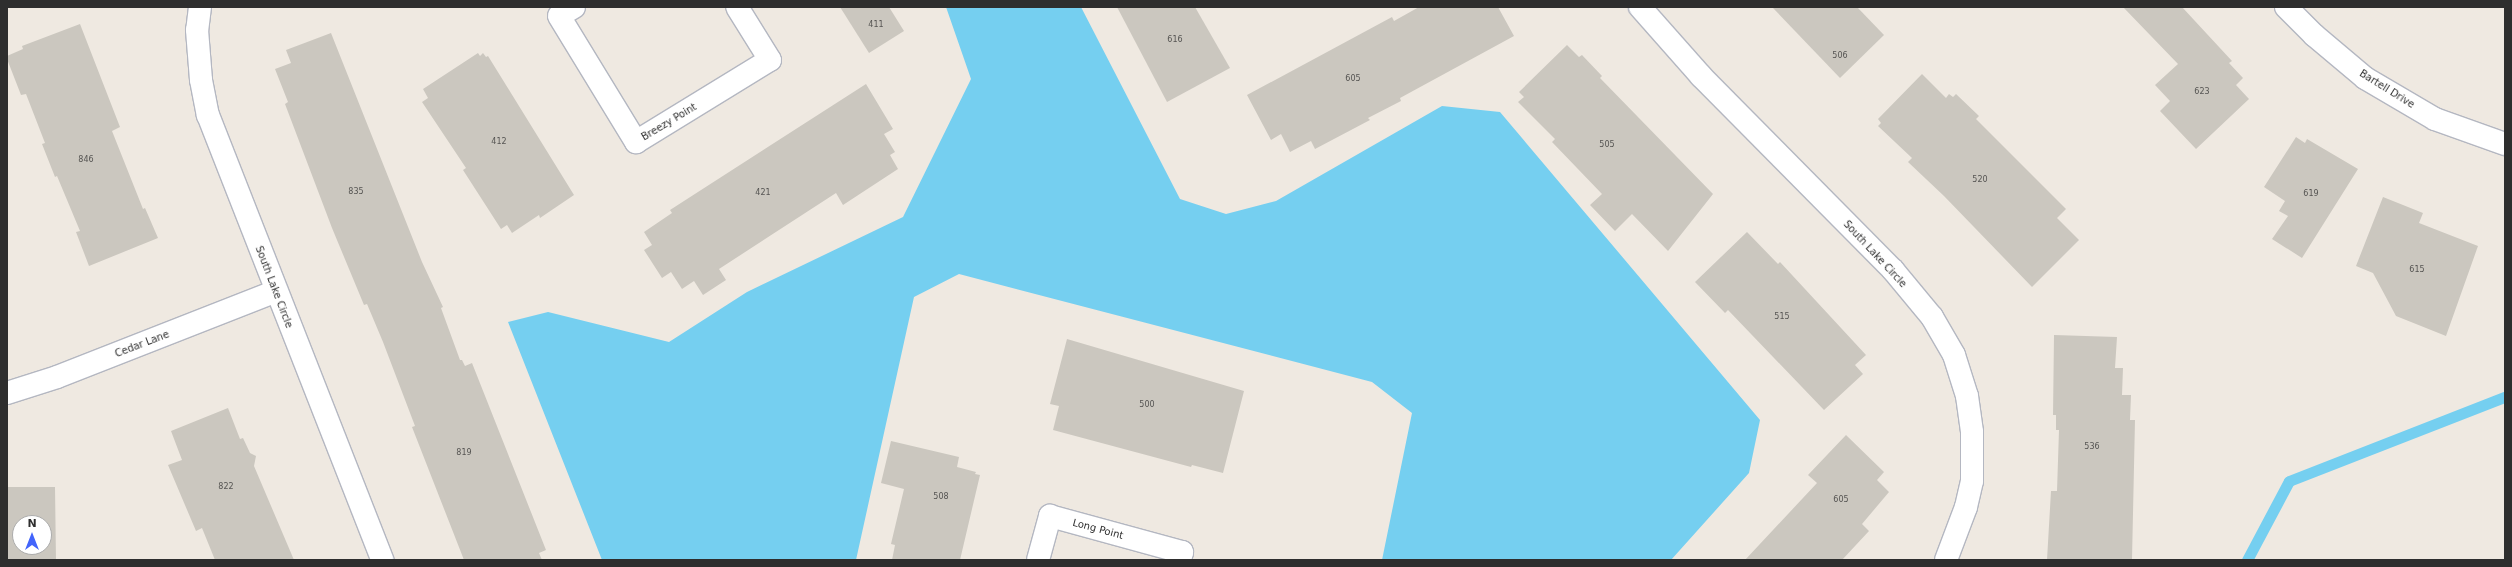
<!DOCTYPE html>
<html>
<head>
<meta charset="utf-8">
<style>
  body { margin:0 }
  #map { position:relative; width:2512px; height:567px; overflow:hidden; background:#efe9e1; font-family:"DejaVu Sans",sans-serif }
  div>[style] { position:absolute }
  .water>* { inset:0; background:#75cff0 }
  .stream>* { height:11px; margin:-5.5px; padding:0 5.5px; transform-origin:5.5px; border-radius:5.5px; background:#75cff0 }
  .building>* { inset:0; background:#cbc7bf }
  .roads { filter:drop-shadow(1px 0 #b4b7c1) drop-shadow(-1px 0 #b4b7c1) drop-shadow(0 1px #b4b7c1) drop-shadow(0 -1px #b4b7c1) }
  .street>* { height:22px; margin:-11px; padding:0 11px; transform-origin:11px; border-radius:11px; background:#fff }
  span { translate:-50% -50%; white-space:nowrap; text-align:center; line-height:1.15; -webkit-text-stroke:3.5px #fff; paint-order:stroke }
  .number-label { font-size:8px; color:#555452 }
  .number-label span { -webkit-text-stroke-width:0 }
  .street-label { font-size:10px; color:#2e2e2e }
  .frame { position:absolute; inset:0; border:8px solid #2e2e2e; pointer-events:none }
  .north { position:absolute; left:12px; top:515px; width:40px; height:40px; box-sizing:border-box; background:#fff; border:1px solid #ababab; border-radius:50%; rotate:0deg; font-size:11px; font-weight:700; line-height:16px; text-align:center; color:#2e2e2e }
  .north::after { content:''; display:block; margin:auto; width:14px; height:18px; background:#4264fb; clip-path:polygon(50% 0,100% 100%,50% 72%,0 100%) }
</style>
</head>
<body>
<div id="map">
  <div class="water">
    <i style="clip-path:polygon(946px 7px,1081px 7px,1180px 199px,1226px 214px,1276px 201px,1442px 106px,1500px 112px,1760px 420px,1749px 473px,1671px 560px,1382px 560px,1412px 413px,1372px 382px,959px 274px,914px 297px,856px 560px,602px 560px,508px 322px,548px 312px,669px 342px,747px 292px,903px 217px,971px 79px)"></i>
  </div>
  <div class="stream">
    <i style="left:2247px;top:560px;width:89px;rotate:-62deg"></i>
    <i style="left:2289px;top:481px;width:232px;rotate:-21.3deg"></i>
  </div>
  <div class="building">
    <i style="clip-path:polygon(840px 7px,889px 7px,904px 31px,869px 53px)"></i>
    <i style="clip-path:polygon(1117px 7px,1195px 7px,1230px 68px,1167px 102px)"></i>
    <i style="clip-path:polygon(1419px 7px,1498px 7px,1514px 36px,1400px 98px,1401px 101px,1368px 118px,1370px 120px,1315px 149px,1311px 141px,1290px 152px,1281px 134px,1271px 140px,1247px 95px,1392px 17px,1394px 21px)"></i>
    <i style="clip-path:polygon(1772px 7px,1857px 7px,1884px 35px,1840px 78px)"></i>
    <i style="clip-path:polygon(2123px 7px,2182px 7px,2232px 61px,2229px 63px,2243px 78px,2236px 85px,2249px 99px,2196px 149px,2160px 111px,2170px 101px,2155px 85px,2178px 64px)"></i>
    <i style="clip-path:polygon(80px 24px,120px 127px,112px 131px,143px 209px,145px 208px,158px 238px,89px 266px,76px 232px,80px 231px,57px 176px,55px 177px,42px 144px,45px 143px,26px 94px,21px 95px,7px 59px,7px 56px,23px 49px,22px 46px)"></i>
    <i style="clip-path:polygon(331px 33px,422px 262px,443px 307px,441px 308px,460px 360px,462px 360px,465px 366px,472px 363px,546px 550px,539px 553px,542px 560px,464px 560px,412px 427px,415px 426px,383px 342px,367px 304px,364px 305px,332px 228px,285px 104px,288px 102px,275px 69px,291px 63px,286px 50px)"></i>
    <i style="clip-path:polygon(1567px 45px,1579px 57px,1582px 55px,1602px 76px,1600px 78px,1713px 194px,1668px 251px,1632px 214px,1615px 231px,1590px 205px,1602px 194px,1552px 142px,1555px 139px,1518px 102px,1524px 97px,1519px 92px)"></i>
    <i style="clip-path:polygon(478px 53px,480px 56px,483px 53px,486px 57px,488px 56px,574px 195px,540px 218px,539px 215px,512px 233px,507px 225px,501px 229px,463px 170px,466px 168px,422px 102px,428px 98px,423px 89px)"></i>
    <i style="clip-path:polygon(1922px 74px,1946px 98px,1949px 94px,1953px 97px,1956px 94px,1979px 116px,1976px 119px,2066px 209px,2057px 218px,2079px 240px,2032px 287px,1944px 196px,1908px 162px,1912px 158px,1878px 126px,1881px 123px,1878px 119px)"></i>
    <i style="clip-path:polygon(866px 84px,893px 129px,884px 134px,895px 152px,890px 155px,898px 169px,843px 205px,836px 193px,719px 269px,726px 280px,703px 295px,694px 281px,682px 289px,671px 272px,662px 278px,644px 250px,652px 245px,644px 232px,672px 213px,670px 210px)"></i>
    <i style="clip-path:polygon(2296px 137px,2305px 143px,2307px 139px,2358px 169px,2302px 258px,2272px 239px,2288px 216px,2279px 211px,2285px 201px,2264px 187px)"></i>
    <i style="clip-path:polygon(2383px 197px,2423px 213px,2419px 223px,2478px 246px,2446px 336px,2396px 316px,2373px 273px,2356px 266px)"></i>
    <i style="clip-path:polygon(1747px 232px,1778px 264px,1780px 262px,1866px 355px,1855px 365px,1863px 374px,1824px 410px,1728px 310px,1725px 313px,1695px 282px)"></i>
    <i style="clip-path:polygon(2054px 335px,2117px 337px,2115px 368px,2123px 368px,2122px 395px,2131px 395px,2130px 420px,2135px 420px,2132px 560px,2047px 560px,2051px 491px,2057px 491px,2059px 430px,2056px 430px,2056px 415px,2053px 415px)"></i>
    <i style="clip-path:polygon(1067px 339px,1244px 391px,1223px 473px,1192px 465px,1191px 467px,1053px 430px,1059px 406px,1050px 404px)"></i>
    <i style="clip-path:polygon(228px 408px,240px 439px,243px 438px,250px 453px,256px 456px,254px 466px,294px 560px,215px 560px,202px 528px,196px 531px,168px 465px,182px 460px,171px 431px)"></i>
    <i style="clip-path:polygon(1846px 435px,1884px 472px,1877px 480px,1889px 492px,1862px 524px,1869px 531px,1842px 560px,1745px 560px,1817px 483px,1808px 475px)"></i>
    <i style="clip-path:polygon(891px 441px,959px 457px,957px 467px,976px 472px,975px 474px,980px 475px,960px 560px,892px 560px,895px 545px,891px 544px,904px 489px,881px 483px)"></i>
    <i style="clip-path:polygon(evenodd,7px 487px,55px 487px,56px 560px,7px 560px,7px 487px,20px 523px,44px 523px,44px 547px,20px 547px,20px 523px)"></i>
  </div>
  <div class="roads">
    <div class="street">
      <i style="left:200px;top:7px;width:23px;rotate:97deg"></i>
      <i style="left:197px;top:30px;width:50px;rotate:85.4deg"></i>
      <i style="left:201px;top:80px;width:36px;rotate:79deg"></i>
      <i style="left:208px;top:115px;width:478px;rotate:68.6deg"></i>
      <i style="left:574px;top:7px;width:17px;rotate:149deg"></i>
      <i style="left:559px;top:16px;width:148px;rotate:58.6deg"></i>
      <i style="left:636px;top:142px;width:157px;rotate:-31.5deg"></i>
      <i style="left:770px;top:60px;width:62px;rotate:-121.9deg"></i>
      <i style="left:1640px;top:7px;width:92px;rotate:48.5deg"></i>
      <i style="left:1701px;top:76px;width:273px;rotate:45.3deg"></i>
      <i style="left:1893px;top:270px;width:61px;rotate:50.3deg"></i>
      <i style="left:1932px;top:317px;width:44px;rotate:59.9deg"></i>
      <i style="left:1954px;top:355px;width:43px;rotate:72.4deg"></i>
      <i style="left:1967px;top:396px;width:36px;rotate:82deg"></i>
      <i style="left:1972px;top:432px;width:49px;rotate:90deg"></i>
      <i style="left:1972px;top:481px;width:27px;rotate:103deg"></i>
      <i style="left:1966px;top:507px;width:57px;rotate:110.7deg"></i>
      <i style="left:2286px;top:7px;width:40px;rotate:45deg"></i>
      <i style="left:2314px;top:35px;width:67px;rotate:40.1deg"></i>
      <i style="left:2365px;top:78px;width:81px;rotate:30.4deg"></i>
      <i style="left:2435px;top:119px;width:74px;rotate:19.7deg"></i>
      <i style="left:7px;top:393px;width:52px;rotate:-17.7deg"></i>
      <i style="left:57px;top:377px;width:235px;rotate:-21.4deg"></i>
      <i style="left:1038px;top:560px;width:46px;rotate:-74.7deg"></i>
      <i style="left:1050px;top:516px;width:137px;rotate:15.3deg"></i>
      <i style="left:1182px;top:552px;width:8px;rotate:104deg"></i>
    </div>
  </div>
  <div class="number-label">
    <span style="left:876px;top:25px">411</span>
    <span style="left:1175px;top:40px">616</span>
    <span style="left:1840px;top:56px">506</span>
    <span style="left:1353px;top:79px">605</span>
    <span style="left:2202px;top:92px">623</span>
    <span style="left:499px;top:142px">412</span>
    <span style="left:1607px;top:145px">505</span>
    <span style="left:86px;top:160px">846</span>
    <span style="left:1980px;top:180px">520</span>
    <span style="left:356px;top:192px">835</span>
    <span style="left:763px;top:193px">421</span>
    <span style="left:2311px;top:194px">619</span>
    <span style="left:2417px;top:270px">615</span>
    <span style="left:1782px;top:317px">515</span>
    <span style="left:1147px;top:405px">500</span>
    <span style="left:2092px;top:447px">536</span>
    <span style="left:464px;top:453px">819</span>
    <span style="left:226px;top:487px">822</span>
    <span style="left:941px;top:497px">508</span>
    <span style="left:1841px;top:500px">605</span>
  </div>
  <div class="street-label">
    <span style="left:2387px;top:89px;rotate:32deg">Bartell Drive</span>
    <span style="left:669px;top:122px;rotate:-31deg">Breezy Point</span>
    <span style="left:1875px;top:254px;rotate:47deg">South Lake Circle</span>
    <span style="left:274px;top:287px;rotate:69deg">South Lake Circle</span>
    <span style="left:142px;top:344px;rotate:-21deg">Cedar Lane</span>
    <span style="left:1098px;top:529px;rotate:15deg">Long Point</span>
  </div>
  <div class="frame"></div>
  <div class="north">N</div>
</div>
</body>
</html>
